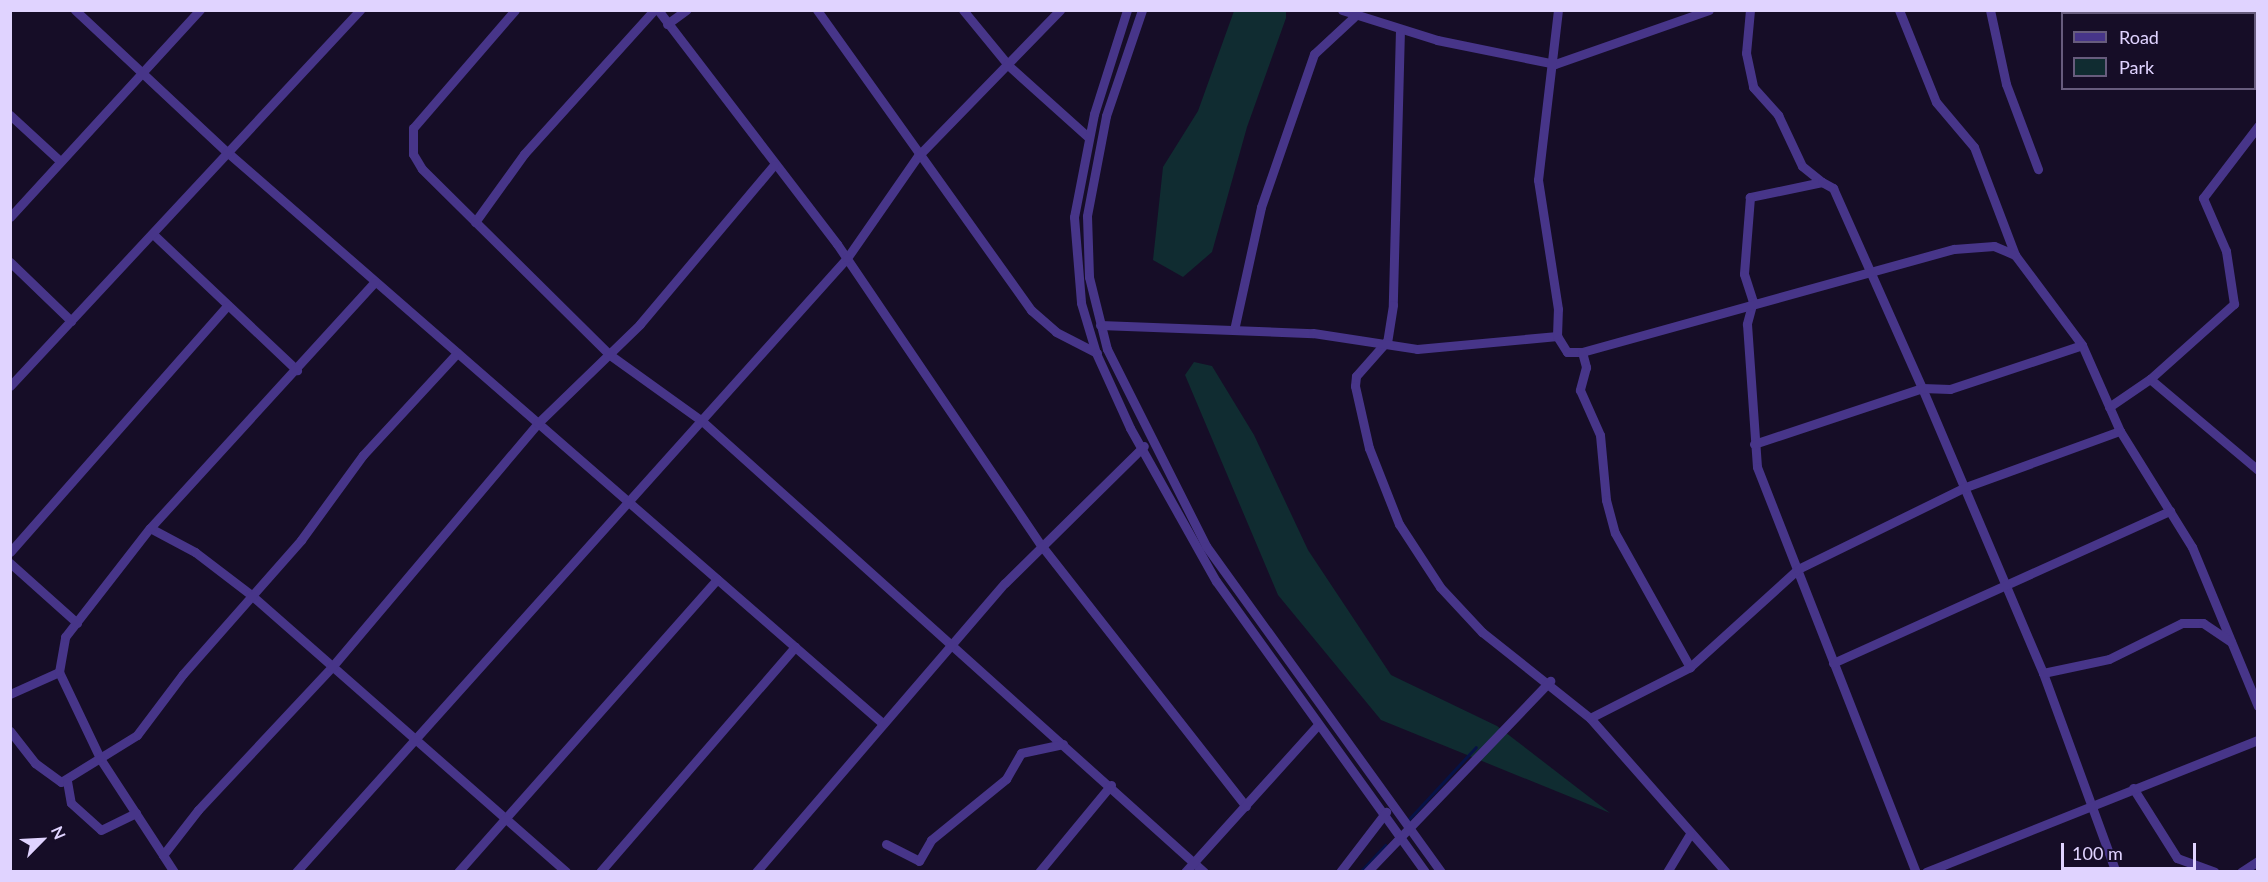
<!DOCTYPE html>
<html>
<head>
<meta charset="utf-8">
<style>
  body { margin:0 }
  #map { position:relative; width:2268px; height:882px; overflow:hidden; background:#160d27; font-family:Lato,sans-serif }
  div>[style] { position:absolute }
  .green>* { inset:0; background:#102c31 }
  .stream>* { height:3px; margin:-1.5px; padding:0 1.5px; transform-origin:1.5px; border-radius:1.5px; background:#061247 }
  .minor>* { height:9px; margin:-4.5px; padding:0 4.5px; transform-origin:4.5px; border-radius:4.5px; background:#473589 }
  span { translate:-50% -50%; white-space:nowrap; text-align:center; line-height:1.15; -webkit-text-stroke:6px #160d27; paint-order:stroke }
  .frame { position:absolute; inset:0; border:12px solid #e0d3ff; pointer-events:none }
  .legend { position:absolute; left:2061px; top:12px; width:195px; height:78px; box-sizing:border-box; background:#160d27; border:2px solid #675c7d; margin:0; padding:8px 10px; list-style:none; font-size:18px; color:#e0d3ff }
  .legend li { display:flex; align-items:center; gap:12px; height:30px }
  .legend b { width:30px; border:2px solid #675c7d }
  .north { position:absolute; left:12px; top:810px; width:60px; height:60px; -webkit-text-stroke:4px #160d27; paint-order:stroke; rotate:66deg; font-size:16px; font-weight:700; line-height:24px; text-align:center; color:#e0d3ff }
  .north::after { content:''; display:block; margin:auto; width:21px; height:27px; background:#e0d3ff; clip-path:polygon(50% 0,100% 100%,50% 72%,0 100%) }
  .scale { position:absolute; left:2061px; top:843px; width:135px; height:27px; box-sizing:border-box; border:3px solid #e0d3ff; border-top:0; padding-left:8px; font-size:18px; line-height:21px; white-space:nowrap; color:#e0d3ff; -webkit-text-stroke:4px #160d27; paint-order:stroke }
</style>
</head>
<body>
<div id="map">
  <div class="green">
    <i style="clip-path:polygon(1234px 11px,1286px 11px,1286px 18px,1247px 127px,1212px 252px,1183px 277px,1153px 260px,1163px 167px,1198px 111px)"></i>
    <i style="clip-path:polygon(1194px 362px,1212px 366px,1254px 435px,1308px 550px,1391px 675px,1497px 726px,1610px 813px,1381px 720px,1278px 595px,1185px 375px)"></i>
  </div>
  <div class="stream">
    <i style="left:1409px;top:819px;width:98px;rotate:-47.1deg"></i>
    <i style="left:1360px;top:872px;width:37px;rotate:-47deg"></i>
  </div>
  <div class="minor">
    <i style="left:75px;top:10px;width:208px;rotate:43.1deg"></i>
    <i style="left:227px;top:152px;width:868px;rotate:41.07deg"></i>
    <i style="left:515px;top:10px;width:156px;rotate:130.8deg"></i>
    <i style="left:413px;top:128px;width:26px;rotate:90deg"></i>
    <i style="left:413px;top:154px;width:17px;rotate:59deg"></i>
    <i style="left:422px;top:169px;width:264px;rotate:44.7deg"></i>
    <i style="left:610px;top:355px;width:113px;rotate:35.7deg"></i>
    <i style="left:702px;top:421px;width:675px;rotate:41.94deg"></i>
    <i style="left:658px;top:10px;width:295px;rotate:52.6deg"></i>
    <i style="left:837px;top:244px;width:364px;rotate:55.9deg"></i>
    <i style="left:1041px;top:545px;width:332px;rotate:51.9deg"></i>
    <i style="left:817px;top:10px;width:369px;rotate:54.5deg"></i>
    <i style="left:1031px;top:310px;width:33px;rotate:41deg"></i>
    <i style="left:1056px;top:332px;width:46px;rotate:27.1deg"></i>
    <i style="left:963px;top:10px;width:72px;rotate:50.6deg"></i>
    <i style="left:1009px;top:66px;width:106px;rotate:41.9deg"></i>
    <i style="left:1127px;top:10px;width:109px;rotate:107.6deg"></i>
    <i style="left:1094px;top:114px;width:105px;rotate:101deg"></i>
    <i style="left:1074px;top:217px;width:86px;rotate:85.3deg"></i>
    <i style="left:1081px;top:303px;width:52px;rotate:73.3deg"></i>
    <i style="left:1096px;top:353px;width:82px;rotate:65.6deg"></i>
    <i style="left:1130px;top:428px;width:176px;rotate:60.7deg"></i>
    <i style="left:1216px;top:581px;width:358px;rotate:54.3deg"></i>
    <i style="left:1142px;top:10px;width:112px;rotate:108.8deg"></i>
    <i style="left:1106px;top:116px;width:102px;rotate:100.8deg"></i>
    <i style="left:1087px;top:216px;width:61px;rotate:88.1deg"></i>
    <i style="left:1089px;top:277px;width:74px;rotate:76deg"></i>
    <i style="left:1107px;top:349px;width:220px;rotate:63.3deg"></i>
    <i style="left:1206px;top:546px;width:402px;rotate:54.2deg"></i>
    <i style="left:1342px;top:10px;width:100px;rotate:17.5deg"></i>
    <i style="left:1437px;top:40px;width:120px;rotate:11.5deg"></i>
    <i style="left:1555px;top:64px;width:163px;rotate:-19.3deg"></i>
    <i style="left:1750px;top:10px;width:43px;rotate:95.3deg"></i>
    <i style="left:1746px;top:53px;width:35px;rotate:78deg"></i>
    <i style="left:1753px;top:87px;width:38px;rotate:48deg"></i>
    <i style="left:1778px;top:115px;width:56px;rotate:64.8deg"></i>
    <i style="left:1802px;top:166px;width:26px;rotate:39deg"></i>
    <i style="left:1822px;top:182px;width:74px;rotate:168.2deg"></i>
    <i style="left:1750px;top:197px;width:77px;rotate:94.5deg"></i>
    <i style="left:1744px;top:274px;width:28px;rotate:72deg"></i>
    <i style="left:1753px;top:301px;width:24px;rotate:105deg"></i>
    <i style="left:1747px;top:324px;width:143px;rotate:86deg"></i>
    <i style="left:1757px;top:467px;width:435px;rotate:68.6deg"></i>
    <i style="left:1899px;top:10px;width:99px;rotate:68.1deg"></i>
    <i style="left:1936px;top:102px;width:59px;rotate:49.8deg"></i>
    <i style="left:1974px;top:147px;width:116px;rotate:69.2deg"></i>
    <i style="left:2015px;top:255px;width:112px;rotate:53.3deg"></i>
    <i style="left:2082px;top:345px;width:94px;rotate:66.2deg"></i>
    <i style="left:2120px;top:431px;width:137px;rotate:58.2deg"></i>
    <i style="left:2192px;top:547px;width:172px;rotate:67.5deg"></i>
    <i style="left:1990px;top:10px;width:76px;rotate:77.8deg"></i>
    <i style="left:2006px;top:84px;width:91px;rotate:69.4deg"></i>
    <i style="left:667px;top:24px;width:24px;rotate:-36deg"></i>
    <i style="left:1400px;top:29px;width:276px;rotate:91.5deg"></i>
    <i style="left:1393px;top:305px;width:36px;rotate:99deg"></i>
    <i style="left:1387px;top:341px;width:47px;rotate:131.5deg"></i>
    <i style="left:1356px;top:376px;width:10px;rotate:96deg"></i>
    <i style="left:1355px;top:386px;width:64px;rotate:77.3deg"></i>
    <i style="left:1369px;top:448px;width:82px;rotate:68.5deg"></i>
    <i style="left:1399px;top:524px;width:75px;rotate:56.9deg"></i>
    <i style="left:1440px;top:587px;width:62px;rotate:47deg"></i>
    <i style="left:1482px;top:632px;width:138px;rotate:38.5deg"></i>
    <i style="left:1590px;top:718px;width:205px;rotate:48.6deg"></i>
    <i style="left:10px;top:115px;width:68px;rotate:42.6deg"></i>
    <i style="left:1822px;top:182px;width:13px;rotate:29deg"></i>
    <i style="left:1833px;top:188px;width:219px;rotate:66deg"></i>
    <i style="left:1922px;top:388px;width:310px;rotate:67deg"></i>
    <i style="left:2043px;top:673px;width:212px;rotate:69.9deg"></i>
    <i style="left:10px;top:217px;width:281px;rotate:-47.5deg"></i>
    <i style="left:475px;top:222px;width:84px;rotate:-54.2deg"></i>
    <i style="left:524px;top:154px;width:194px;rotate:-47.9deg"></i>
    <i style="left:154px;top:235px;width:197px;rotate:43.4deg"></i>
    <i style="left:10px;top:262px;width:85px;rotate:44deg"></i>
    <i style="left:1100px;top:325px;width:213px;rotate:2.2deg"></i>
    <i style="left:1313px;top:333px;width:105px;rotate:8.7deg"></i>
    <i style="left:1417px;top:349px;width:141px;rotate:-5.3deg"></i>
    <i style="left:1557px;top:336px;width:19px;rotate:58deg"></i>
    <i style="left:1567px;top:352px;width:15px"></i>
    <i style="left:1582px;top:352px;width:386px;rotate:-15.5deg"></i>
    <i style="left:1954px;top:249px;width:40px;rotate:-4.3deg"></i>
    <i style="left:1994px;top:246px;width:23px;rotate:23deg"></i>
    <i style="left:1234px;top:330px;width:126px;rotate:-77.6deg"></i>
    <i style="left:1261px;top:207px;width:162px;rotate:-70.9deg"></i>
    <i style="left:1314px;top:54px;width:54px;rotate:-42.8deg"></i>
    <i style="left:1557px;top:336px;width:27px;rotate:-88deg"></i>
    <i style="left:1558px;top:309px;width:131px;rotate:-98.8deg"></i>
    <i style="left:1538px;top:180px;width:171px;rotate:-83.3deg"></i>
    <i style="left:1582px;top:352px;width:16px;rotate:75deg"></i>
    <i style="left:1586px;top:367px;width:24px;rotate:105deg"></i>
    <i style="left:1580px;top:390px;width:49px;rotate:66deg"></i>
    <i style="left:1600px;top:435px;width:65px;rotate:84.7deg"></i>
    <i style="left:1606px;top:500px;width:34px;rotate:75deg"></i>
    <i style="left:1615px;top:533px;width:154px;rotate:60.8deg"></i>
    <i style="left:2150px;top:379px;width:141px;rotate:40.1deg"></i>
    <i style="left:10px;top:386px;width:514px;rotate:-47.05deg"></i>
    <i style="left:2109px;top:407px;width:50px;rotate:-34.3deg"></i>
    <i style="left:2150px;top:379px;width:113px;rotate:-41.8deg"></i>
    <i style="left:2234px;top:304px;width:54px;rotate:-98.6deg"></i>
    <i style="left:2226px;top:251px;width:58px;rotate:-113.5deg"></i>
    <i style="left:2203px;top:198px;width:91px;rotate:-52.6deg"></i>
    <i style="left:1754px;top:444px;width:177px;rotate:-18.4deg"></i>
    <i style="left:1922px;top:388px;width:28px;rotate:2deg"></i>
    <i style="left:1950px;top:389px;width:139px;rotate:-18.4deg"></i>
    <i style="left:150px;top:528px;width:51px;rotate:28.1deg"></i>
    <i style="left:195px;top:552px;width:69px;rotate:37.4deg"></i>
    <i style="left:250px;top:594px;width:421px;rotate:41.3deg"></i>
    <i style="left:10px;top:552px;width:329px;rotate:-48.6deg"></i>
    <i style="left:10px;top:563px;width:90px;rotate:41.8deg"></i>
    <i style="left:1833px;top:663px;width:370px;rotate:-24.3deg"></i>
    <i style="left:59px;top:672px;width:98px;rotate:64.5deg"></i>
    <i style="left:101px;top:760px;width:113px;rotate:56.9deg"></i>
    <i style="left:2043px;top:673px;width:67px;rotate:-12deg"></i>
    <i style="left:2109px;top:659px;width:81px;rotate:-26.3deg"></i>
    <i style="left:2182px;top:623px;width:21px"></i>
    <i style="left:2203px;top:623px;width:34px;rotate:34deg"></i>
    <i style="left:10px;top:694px;width:54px;rotate:-24.2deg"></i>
    <i style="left:59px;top:672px;width:36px;rotate:-80deg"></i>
    <i style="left:65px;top:637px;width:138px;rotate:-52.1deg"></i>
    <i style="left:150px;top:528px;width:333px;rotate:-47.6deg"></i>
    <i style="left:1590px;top:718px;width:112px;rotate:-27deg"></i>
    <i style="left:1690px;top:667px;width:146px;rotate:-42.2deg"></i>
    <i style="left:1798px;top:569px;width:184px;rotate:-26.1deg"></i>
    <i style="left:1963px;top:488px;width:167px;rotate:-20deg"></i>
    <i style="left:10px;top:731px;width:41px;rotate:52deg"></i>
    <i style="left:35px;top:763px;width:32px;rotate:36deg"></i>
    <i style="left:61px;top:782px;width:89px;rotate:-31.7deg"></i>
    <i style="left:137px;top:735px;width:76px;rotate:-53deg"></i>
    <i style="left:183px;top:674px;width:179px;rotate:-48.6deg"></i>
    <i style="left:301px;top:540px;width:105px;rotate:-53.9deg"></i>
    <i style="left:363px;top:455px;width:139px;rotate:-47.3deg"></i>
    <i style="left:67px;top:781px;width:22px;rotate:80deg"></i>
    <i style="left:71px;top:803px;width:40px;rotate:42deg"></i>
    <i style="left:101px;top:830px;width:39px;rotate:-26deg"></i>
    <i style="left:2133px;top:788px;width:83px;rotate:57.8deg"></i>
    <i style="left:2177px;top:858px;width:40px;rotate:20.2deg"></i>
    <i style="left:886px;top:844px;width:37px;rotate:27deg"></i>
    <i style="left:919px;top:861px;width:24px;rotate:-60deg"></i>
    <i style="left:931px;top:840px;width:97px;rotate:-39.1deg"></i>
    <i style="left:1006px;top:779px;width:30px;rotate:-60deg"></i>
    <i style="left:1021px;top:753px;width:43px;rotate:-12.1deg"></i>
    <i style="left:174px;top:872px;width:20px;rotate:-123deg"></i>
    <i style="left:163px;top:855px;width:57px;rotate:-52.1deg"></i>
    <i style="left:198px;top:810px;width:195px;rotate:-46.9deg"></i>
    <i style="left:331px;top:668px;width:321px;rotate:-49.8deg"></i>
    <i style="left:538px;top:423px;width:142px;rotate:-44.1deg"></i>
    <i style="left:640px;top:324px;width:208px;rotate:-49.9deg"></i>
    <i style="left:296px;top:872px;width:825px;rotate:-48.1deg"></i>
    <i style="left:847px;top:258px;width:124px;rotate:-55.2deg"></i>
    <i style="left:918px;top:156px;width:204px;rotate:-45.8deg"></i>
    <i style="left:458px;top:872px;width:391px;rotate:-48.5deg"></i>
    <i style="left:600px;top:872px;width:298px;rotate:-49.1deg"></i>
    <i style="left:756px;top:872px;width:381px;rotate:-49.3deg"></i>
    <i style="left:1005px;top:583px;width:195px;rotate:-44.6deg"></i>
    <i style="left:1039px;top:872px;width:113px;rotate:-50.4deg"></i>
    <i style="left:1185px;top:872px;width:197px;rotate:-47.9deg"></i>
    <i style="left:1340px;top:872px;width:76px;rotate:-52.5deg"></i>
    <i style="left:1367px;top:872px;width:265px;rotate:-46.2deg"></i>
    <i style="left:1667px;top:872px;width:44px;rotate:-58.8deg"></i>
    <i style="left:1926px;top:872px;width:357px;rotate:-21.7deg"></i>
    <i style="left:2241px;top:872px;width:20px;rotate:-33deg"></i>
  </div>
  <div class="frame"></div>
  <ul class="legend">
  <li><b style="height:8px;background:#473589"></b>Road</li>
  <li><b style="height:16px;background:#102c31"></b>Park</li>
  </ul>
  <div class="north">N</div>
  <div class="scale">100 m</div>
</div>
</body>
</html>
